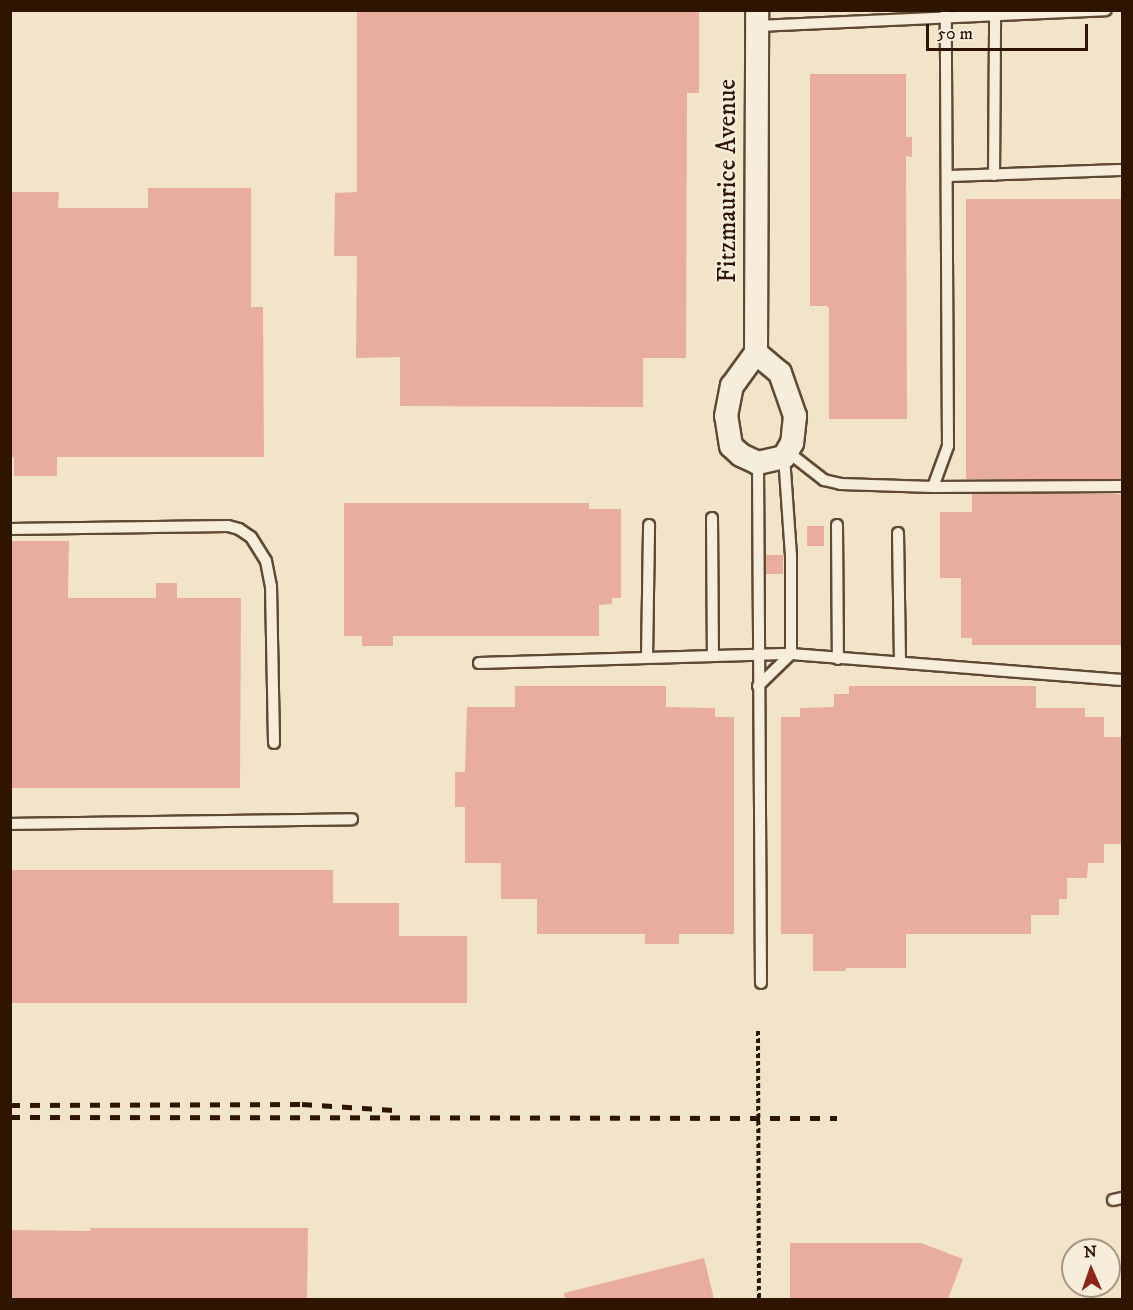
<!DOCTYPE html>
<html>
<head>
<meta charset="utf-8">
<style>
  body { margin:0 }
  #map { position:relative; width:1133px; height:1310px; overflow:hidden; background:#f2e4c8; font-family:"IM FELL DW Pica",serif }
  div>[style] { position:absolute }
  .building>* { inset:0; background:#e9ad9d; transform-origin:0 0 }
  .path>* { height:4px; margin-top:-2px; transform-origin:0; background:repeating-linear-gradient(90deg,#2f1500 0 4.5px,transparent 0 7.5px) }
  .roads { filter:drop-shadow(2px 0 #604932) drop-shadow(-2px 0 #604932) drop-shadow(0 2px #604932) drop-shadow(0 -2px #604932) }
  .service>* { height:10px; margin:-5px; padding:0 5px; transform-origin:5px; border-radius:5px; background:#f7eddb }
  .minor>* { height:22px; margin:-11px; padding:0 11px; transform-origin:11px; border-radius:11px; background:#f7eddb }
  .rail>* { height:4.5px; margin-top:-2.25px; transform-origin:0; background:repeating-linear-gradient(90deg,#2f1500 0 10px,transparent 0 20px) }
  span { translate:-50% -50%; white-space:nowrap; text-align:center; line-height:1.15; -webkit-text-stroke:4.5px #f7eddb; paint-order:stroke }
  .street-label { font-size:26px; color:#2f1500 }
  .frame { position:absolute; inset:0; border:12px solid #2f1500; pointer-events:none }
  .north { position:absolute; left:1061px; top:1238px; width:60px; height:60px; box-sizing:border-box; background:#f7eddb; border:2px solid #a79783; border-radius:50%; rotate:358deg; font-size:16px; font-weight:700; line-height:24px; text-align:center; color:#2f1500 }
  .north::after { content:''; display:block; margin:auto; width:21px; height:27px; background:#8f2418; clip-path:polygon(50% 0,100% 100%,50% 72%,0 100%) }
  .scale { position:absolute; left:926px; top:24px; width:162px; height:27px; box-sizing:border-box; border:3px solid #2f1500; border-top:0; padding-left:8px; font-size:18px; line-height:21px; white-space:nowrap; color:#2f1500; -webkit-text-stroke:4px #f7eddb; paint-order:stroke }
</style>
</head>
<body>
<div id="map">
  <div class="building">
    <i style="clip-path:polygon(357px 10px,699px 10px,699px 93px,687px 93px,686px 358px,643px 358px,643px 407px,400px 406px,400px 357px,356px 358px,357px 256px,334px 256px,335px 193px,357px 192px)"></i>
    <i style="clip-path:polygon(810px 74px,906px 74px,906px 137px,912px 137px,912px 157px,906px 156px,907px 419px,829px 419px,829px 309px,827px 306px,810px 306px)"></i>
    <i style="clip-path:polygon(148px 188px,251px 188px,251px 307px,263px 307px,264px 457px,57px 457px,57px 476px,14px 476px,14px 457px,10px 457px,10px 192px,59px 192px,58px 208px,148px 208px)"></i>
    <i style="left:966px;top:199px;width:156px;height:280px"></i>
    <i style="clip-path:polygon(1122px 494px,1122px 645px,972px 645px,972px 638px,961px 638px,961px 578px,940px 578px,940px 512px,972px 512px,972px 494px)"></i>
    <i style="clip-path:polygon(344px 503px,589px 503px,589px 509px,621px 509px,621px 598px,612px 598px,612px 604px,599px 605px,599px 636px,393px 636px,393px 646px,362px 646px,362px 636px,344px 636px)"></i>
    <i style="left:807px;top:526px;width:17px;height:20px"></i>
    <i style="clip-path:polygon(10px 541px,69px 541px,68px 598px,156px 598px,156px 583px,177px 583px,177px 598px,241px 598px,240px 788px,10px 788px)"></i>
    <i style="left:766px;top:555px;width:17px;height:19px"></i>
    <i style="clip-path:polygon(515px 686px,666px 686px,666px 707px,715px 708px,715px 717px,734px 717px,734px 934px,679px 934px,679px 944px,645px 944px,645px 934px,537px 934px,537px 899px,501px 899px,501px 863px,465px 863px,465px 807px,455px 807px,455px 772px,465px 772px,467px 707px,515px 707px)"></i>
    <i style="clip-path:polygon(849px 686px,1036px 686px,1036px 708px,1085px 708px,1085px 717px,1104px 717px,1104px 737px,1122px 737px,1122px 844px,1104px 844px,1104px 863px,1088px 863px,1087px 878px,1067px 878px,1067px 899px,1059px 899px,1059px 915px,1031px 915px,1031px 934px,906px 934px,906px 968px,846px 968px,845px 971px,813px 971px,813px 934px,781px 934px,781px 717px,800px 717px,800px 708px,834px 707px,834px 694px,849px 694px)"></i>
    <i style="clip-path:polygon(10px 870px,333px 870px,333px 903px,399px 903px,399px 936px,467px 936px,467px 1003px,10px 1003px)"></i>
    <i style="clip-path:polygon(90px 1228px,308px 1228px,307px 1299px,10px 1299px,10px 1230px,91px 1231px)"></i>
    <i style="clip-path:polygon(790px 1243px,921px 1243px,963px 1259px,948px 1299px,790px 1299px)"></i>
    <i style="clip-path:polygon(704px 1258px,714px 1299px,565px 1299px,564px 1293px)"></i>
  </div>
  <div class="path">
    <i style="left:758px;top:1031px;width:269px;rotate:89.8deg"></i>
  </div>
  <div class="roads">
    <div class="service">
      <i style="left:757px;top:26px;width:349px;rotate:-2.6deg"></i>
      <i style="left:994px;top:175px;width:160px;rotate:-89.6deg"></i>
      <i style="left:948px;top:176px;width:174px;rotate:-2deg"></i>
      <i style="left:788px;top:452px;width:46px;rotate:37.9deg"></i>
      <i style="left:824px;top:480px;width:17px;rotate:13deg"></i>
      <i style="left:841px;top:484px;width:92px;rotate:1.9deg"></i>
      <i style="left:933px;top:487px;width:189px;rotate:-0.3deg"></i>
      <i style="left:758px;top:463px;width:520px;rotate:89.67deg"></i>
      <i style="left:933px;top:487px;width:44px;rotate:-69.9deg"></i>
      <i style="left:948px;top:446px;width:436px;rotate:-90.3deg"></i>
      <i style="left:712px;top:518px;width:138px;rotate:89.6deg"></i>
      <i style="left:837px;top:525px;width:134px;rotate:89.6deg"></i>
      <i style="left:10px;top:529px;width:218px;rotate:-0.8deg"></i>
      <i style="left:228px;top:526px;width:11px;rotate:15deg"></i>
      <i style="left:239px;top:529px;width:14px;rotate:34deg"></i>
      <i style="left:251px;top:537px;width:28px;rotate:58deg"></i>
      <i style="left:266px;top:561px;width:25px;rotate:79deg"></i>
      <i style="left:271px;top:586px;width:157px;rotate:88.9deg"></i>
      <i style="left:898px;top:533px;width:129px;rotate:89.1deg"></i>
      <i style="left:647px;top:658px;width:133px;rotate:-89.1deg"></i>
      <i style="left:479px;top:663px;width:312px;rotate:-1.7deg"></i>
      <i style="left:791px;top:654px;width:332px;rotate:4.5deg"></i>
      <i style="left:758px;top:686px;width:46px;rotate:-44.1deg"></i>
      <i style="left:791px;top:654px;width:98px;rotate:-90deg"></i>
      <i style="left:791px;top:556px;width:99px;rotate:-94deg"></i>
      <i style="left:10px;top:824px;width:342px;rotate:-0.8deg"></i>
      <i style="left:1113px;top:1200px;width:9px;rotate:-13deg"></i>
    </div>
    <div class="minor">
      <i style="left:756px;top:353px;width:343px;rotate:-89.8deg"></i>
      <i style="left:756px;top:353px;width:31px;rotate:40deg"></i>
      <i style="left:780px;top:373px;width:46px;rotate:70.8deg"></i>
      <i style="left:795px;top:416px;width:27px;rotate:96deg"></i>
      <i style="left:792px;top:443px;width:16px;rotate:120deg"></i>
      <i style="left:784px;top:457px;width:27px;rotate:167deg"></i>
      <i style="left:758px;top:463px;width:19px;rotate:-155deg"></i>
      <i style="left:741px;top:455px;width:13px;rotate:-138deg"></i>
      <i style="left:731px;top:446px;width:30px;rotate:-99deg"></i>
      <i style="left:726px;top:416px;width:31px;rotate:-79deg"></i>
      <i style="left:732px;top:386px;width:41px;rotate:-54deg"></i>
    </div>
  </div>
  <div class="rail">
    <i style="left:10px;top:1105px;width:292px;rotate:-0.2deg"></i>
    <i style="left:302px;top:1104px;width:92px;rotate:3.7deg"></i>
    <i style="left:10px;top:1117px;width:827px;rotate:0.07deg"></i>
  </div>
  <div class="street-label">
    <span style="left:728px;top:181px;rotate:-90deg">Fitzmaurice Avenue</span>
  </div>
  <div class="frame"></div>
  <div class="north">N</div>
  <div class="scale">50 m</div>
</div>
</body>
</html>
